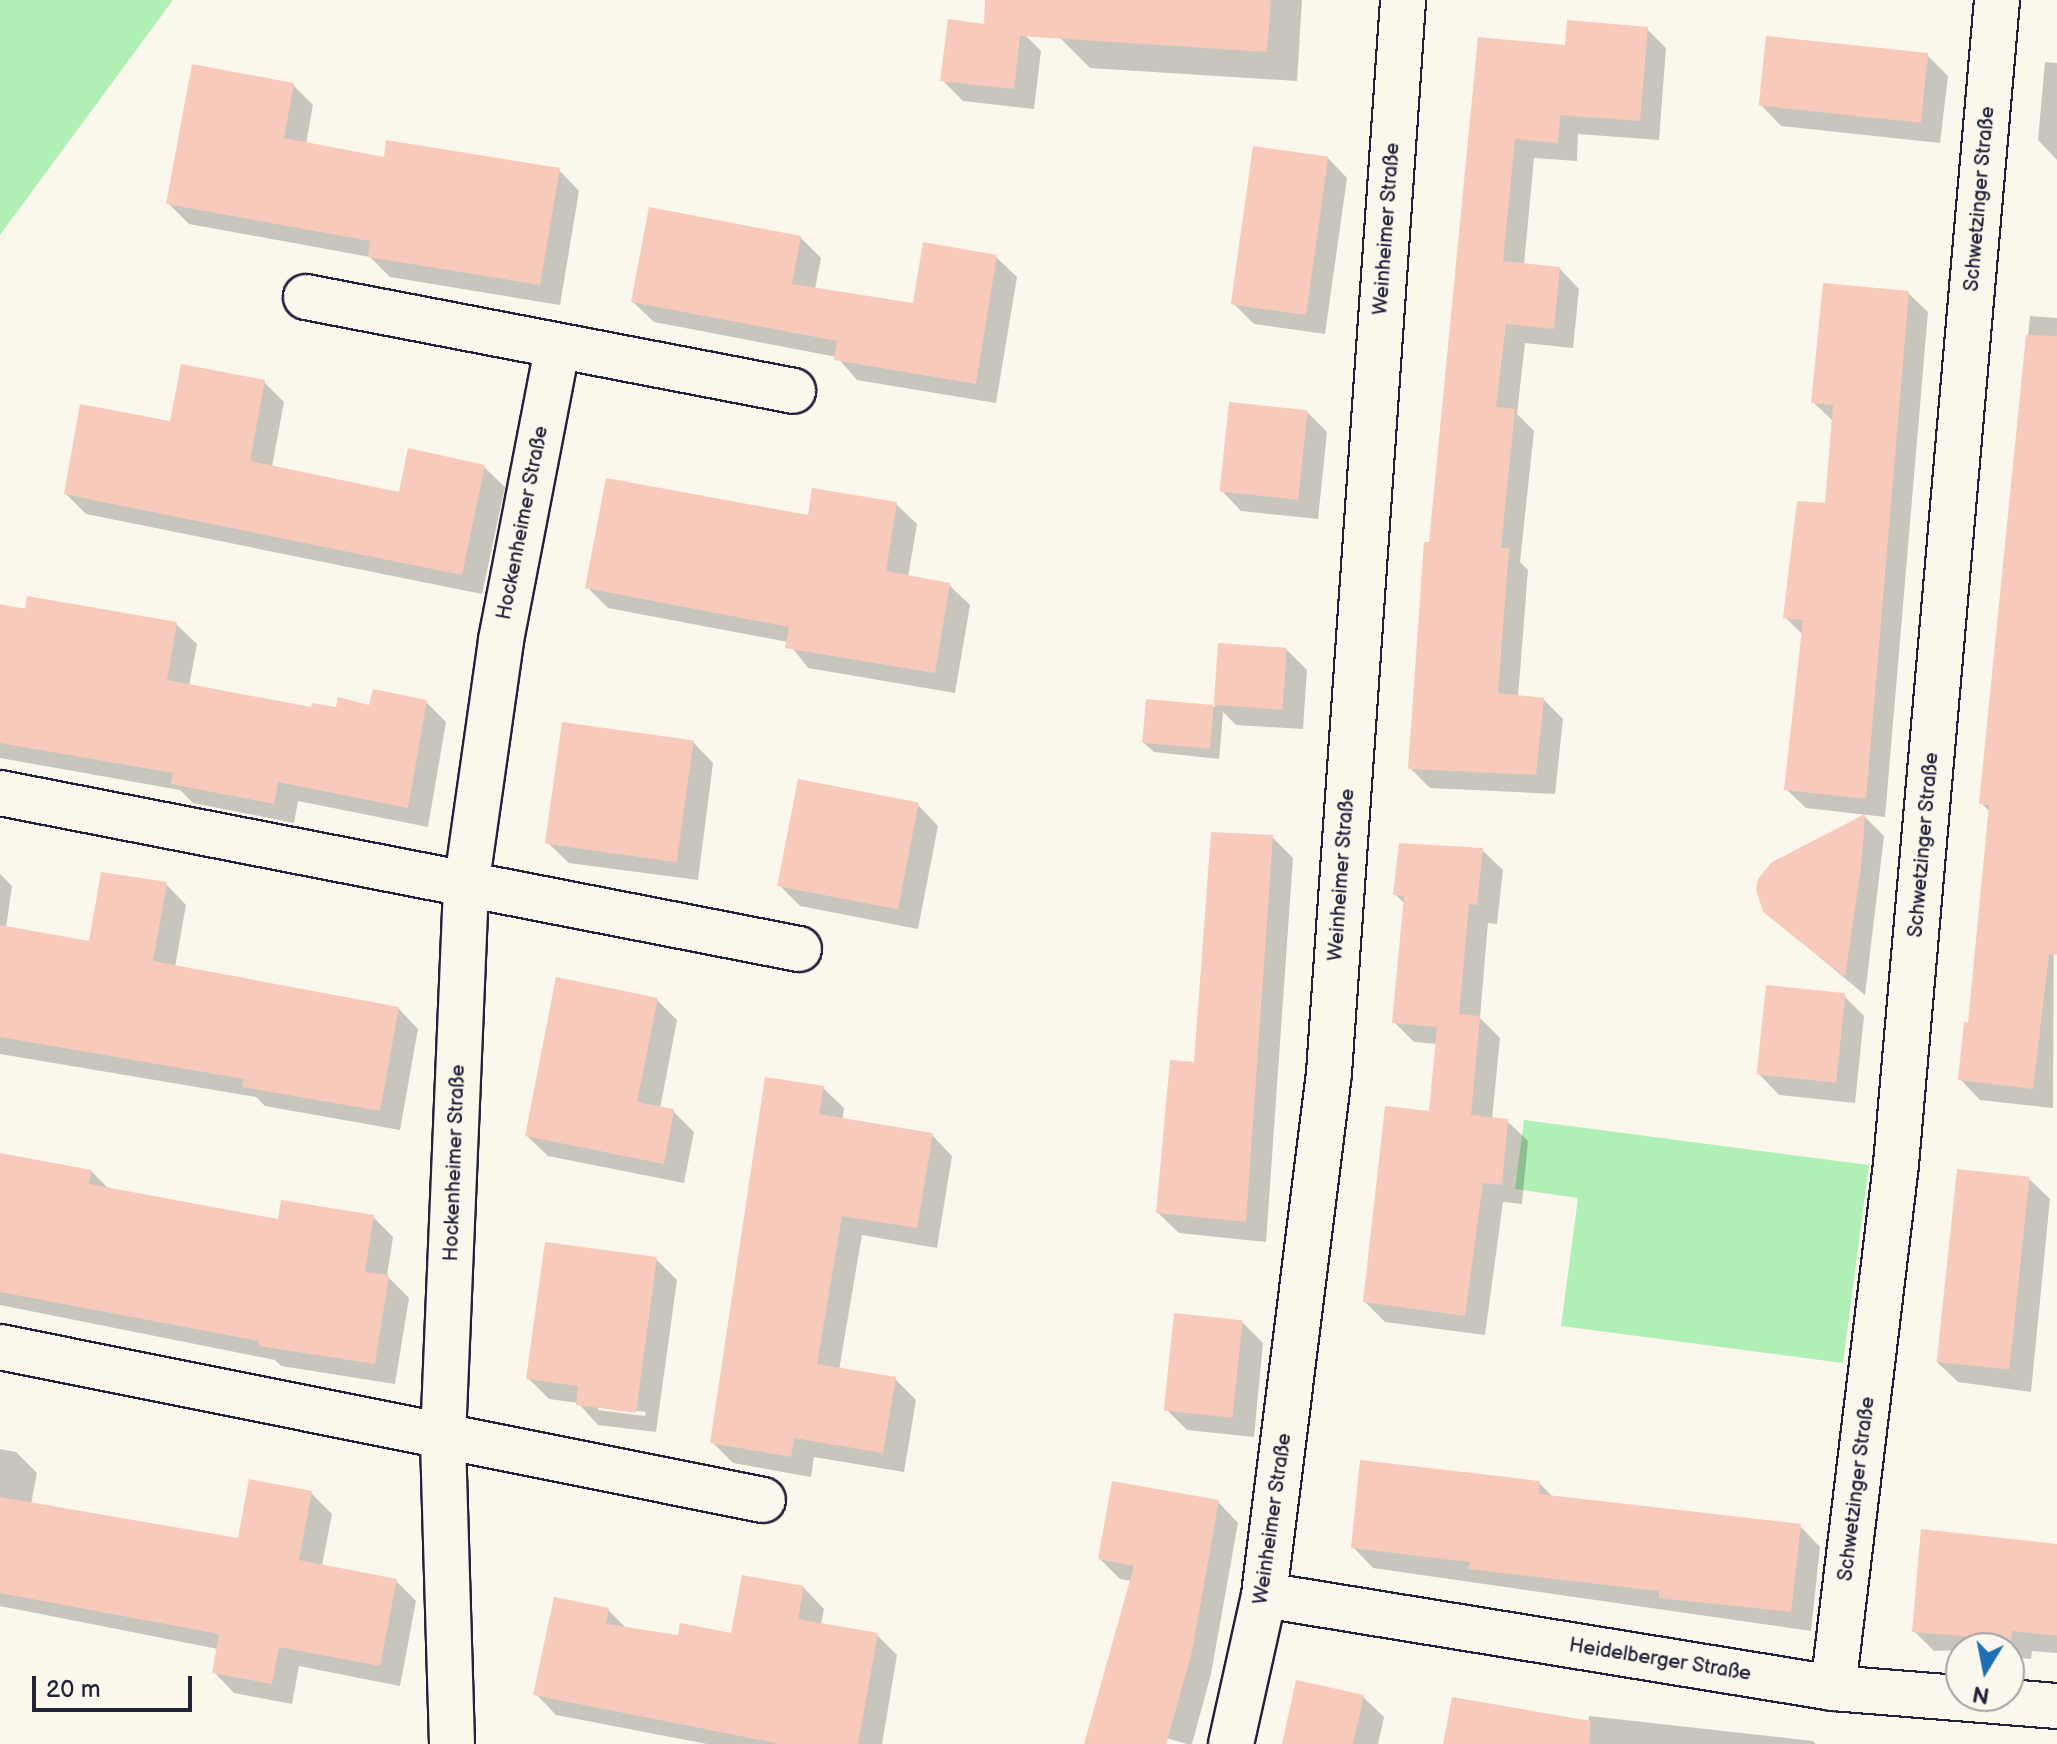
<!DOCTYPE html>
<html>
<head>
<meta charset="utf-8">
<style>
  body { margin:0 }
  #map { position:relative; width:2057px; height:1744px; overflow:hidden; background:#fbf7ec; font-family:"Balsamiq Sans",sans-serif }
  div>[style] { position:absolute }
  .green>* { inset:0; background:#b0efb6 }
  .shadow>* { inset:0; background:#0003 }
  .building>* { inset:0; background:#f8cabb; transform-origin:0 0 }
  .roads { filter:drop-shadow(2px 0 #22223b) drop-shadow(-2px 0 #22223b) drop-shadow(0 2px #22223b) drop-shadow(0 -2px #22223b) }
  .minor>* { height:44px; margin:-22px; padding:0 22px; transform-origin:22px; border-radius:22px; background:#fbf7ec }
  span { translate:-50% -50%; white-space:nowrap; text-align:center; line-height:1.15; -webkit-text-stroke:6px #fbf7ec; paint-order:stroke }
  .street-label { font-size:20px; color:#22223b }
  .north { position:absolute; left:1945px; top:1632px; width:80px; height:80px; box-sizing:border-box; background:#fbf7ec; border:2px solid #a4a2a5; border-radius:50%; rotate:190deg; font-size:22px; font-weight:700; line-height:32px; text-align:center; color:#22223b }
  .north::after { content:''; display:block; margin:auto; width:28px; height:36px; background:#1f6fb2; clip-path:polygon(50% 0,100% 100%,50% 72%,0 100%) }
  .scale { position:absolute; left:32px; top:1676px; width:160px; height:36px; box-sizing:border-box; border:4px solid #22223b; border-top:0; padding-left:10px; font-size:24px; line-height:28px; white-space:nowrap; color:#22223b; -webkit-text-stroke:6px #fbf7ec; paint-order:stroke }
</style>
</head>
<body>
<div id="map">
  <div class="green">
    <i style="clip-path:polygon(0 0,173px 0,0 235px)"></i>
    <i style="clip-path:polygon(1524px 1120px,1869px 1165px,1843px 1363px,1561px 1326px,1578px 1198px,1515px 1189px)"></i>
  </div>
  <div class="shadow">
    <i style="clip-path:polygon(1062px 0,1302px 0,1297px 81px,1090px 68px,1060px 38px)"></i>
    <i style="clip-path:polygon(1647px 29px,1666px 48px,1659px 140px,1578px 134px,1577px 161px,1534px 158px,1524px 265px,1560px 269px,1579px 289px,1573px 348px,1525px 343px,1517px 414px,1534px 431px,1520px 562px,1528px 570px,1518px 697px,1543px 699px,1563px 719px,1555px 794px,1430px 788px,1410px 768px,1479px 40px,1567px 47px)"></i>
    <i style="clip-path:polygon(1020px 30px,1041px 51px,1034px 109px,963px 101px,942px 80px)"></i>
    <i style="clip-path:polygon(1927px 55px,1948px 76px,1940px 143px,1781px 126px,1761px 105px)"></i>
    <i style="clip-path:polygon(2045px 62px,2057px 63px,2057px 160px,2038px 140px)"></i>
    <i style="clip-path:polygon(293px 85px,313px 105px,306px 144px,385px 159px,559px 170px,579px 191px,560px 305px,390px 277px,370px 257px,189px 224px,168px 203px)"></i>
    <i style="clip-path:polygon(1327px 157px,1347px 178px,1325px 334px,1254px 324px,1233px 303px)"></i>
    <i style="clip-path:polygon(800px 237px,821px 258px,815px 289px,914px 305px,996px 257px,1017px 277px,996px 403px,857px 380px,837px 357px,654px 322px,633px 302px)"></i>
    <i style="clip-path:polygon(1908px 293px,1928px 312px,1885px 817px,1806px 808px,1786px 789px,1803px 635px,1785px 617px,1827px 506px,1834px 422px,1813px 402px)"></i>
    <i style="clip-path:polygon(2030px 316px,2057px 318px,2053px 1108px,1980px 1100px,1960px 1079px,1970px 1025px,1991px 813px,1981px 803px)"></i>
    <i style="clip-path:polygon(264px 382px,284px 402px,272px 467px,400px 494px,484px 467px,505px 487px,482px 594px,86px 514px,66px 494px)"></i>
    <i style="clip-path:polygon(1307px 412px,1327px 432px,1318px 519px,1241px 511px,1221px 490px)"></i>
    <i style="clip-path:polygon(896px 504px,917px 524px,908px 577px,949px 585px,970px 605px,955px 693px,808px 668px,788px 642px,608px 608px,587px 587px,809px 517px)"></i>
    <i style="clip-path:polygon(0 606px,176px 624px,197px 644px,189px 686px,312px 710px,426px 702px,446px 722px,428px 827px,298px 801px,294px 823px,193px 803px,180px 790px,0 758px)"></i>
    <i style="clip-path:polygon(1220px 645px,1287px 650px,1307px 670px,1303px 729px,1236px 725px,1223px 712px,1219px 759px,1154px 752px,1144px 743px,1148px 701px,1215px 707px)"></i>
    <i style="clip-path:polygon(693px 742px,713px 763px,698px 880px,569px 863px,548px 843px)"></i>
    <i style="clip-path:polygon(918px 805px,938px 826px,918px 929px,800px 906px,779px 885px)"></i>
    <i style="clip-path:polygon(1864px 816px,1884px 836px,1865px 995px,1765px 912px)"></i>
    <i style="clip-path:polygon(1272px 837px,1293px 858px,1266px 1242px,1179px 1233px,1158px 1213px,1196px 1065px)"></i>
    <i style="clip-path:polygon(1482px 850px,1503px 870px,1497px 924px,1488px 923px,1480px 1018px,1500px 1038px,1492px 1119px,1507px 1121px,1528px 1141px,1522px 1204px,1503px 1202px,1485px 1335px,1385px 1322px,1365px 1302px,1431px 1113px,1437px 1044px,1414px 1042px,1394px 1022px,1406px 905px,1395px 894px)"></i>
    <i style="clip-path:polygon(0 874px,12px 886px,6px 928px,91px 943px,166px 884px,186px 905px,175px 967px,398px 1008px,418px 1029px,400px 1130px,265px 1106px,256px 1097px,0 1054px)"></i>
    <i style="clip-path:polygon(1844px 996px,1864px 1016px,1855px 1103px,1779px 1095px,1759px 1074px)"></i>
    <i style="clip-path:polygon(657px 1000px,677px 1020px,660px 1109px,673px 1111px,694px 1132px,684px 1183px,548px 1156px,527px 1136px)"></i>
    <i style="clip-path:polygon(823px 1088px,844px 1108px,842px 1120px,932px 1135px,952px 1156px,937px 1248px,862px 1235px,839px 1370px,895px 1379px,916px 1400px,904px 1472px,814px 1457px,811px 1477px,733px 1463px,712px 1442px)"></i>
    <i style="clip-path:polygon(0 1155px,91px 1171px,110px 1190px,280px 1221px,373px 1217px,393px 1237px,387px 1276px,409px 1298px,395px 1384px,281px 1366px,275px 1360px,0 1305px)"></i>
    <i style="clip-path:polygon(2029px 1179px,2050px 1199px,2031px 1392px,1958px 1382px,1937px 1362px)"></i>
    <i style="clip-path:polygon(evenodd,656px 1259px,677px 1280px,656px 1432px,598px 1425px,578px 1403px,549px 1399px,528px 1378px,656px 1259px,598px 1406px,646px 1412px,645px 1416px,598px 1410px,598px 1406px)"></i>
    <i style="clip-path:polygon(1242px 1322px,1263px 1343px,1254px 1437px,1187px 1430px,1166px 1409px)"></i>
    <i style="clip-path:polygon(0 1449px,16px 1452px,37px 1473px,31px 1504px,239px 1540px,311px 1493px,332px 1514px,322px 1566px,396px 1581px,416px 1601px,400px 1686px,299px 1666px,292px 1704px,234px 1693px,214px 1672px,218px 1649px,0 1606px)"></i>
    <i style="clip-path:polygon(1539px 1483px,1554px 1498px,1800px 1526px,1820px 1547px,1811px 1631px,1373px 1568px,1353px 1547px)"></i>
    <i style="clip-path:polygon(1218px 1502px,1238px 1523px,1211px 1674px,1192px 1744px,1187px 1744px,1118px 1724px,1132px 1581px,1120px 1579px,1100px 1559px)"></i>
    <i style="clip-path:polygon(2057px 1545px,2057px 1653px,2032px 1651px,2031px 1659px,2009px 1657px,2009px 1648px,1934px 1651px,1914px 1631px)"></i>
    <i style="clip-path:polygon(804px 1588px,824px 1609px,821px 1625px,877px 1635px,897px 1655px,882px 1744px,707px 1744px,556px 1715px,536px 1694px,608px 1610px,628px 1630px,680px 1638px,733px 1636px)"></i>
    <i style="clip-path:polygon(1363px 1697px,1384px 1717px,1378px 1744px,1285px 1744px)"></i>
    <i style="clip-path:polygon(1589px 1716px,1813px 1741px,1816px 1744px,1445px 1744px,1588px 1723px)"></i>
  </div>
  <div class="building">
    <i style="clip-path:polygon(985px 0,1271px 0,1267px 52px,1020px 36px,1014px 89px,940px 81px,948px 19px,984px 24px)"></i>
    <i style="clip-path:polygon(1567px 20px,1648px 27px,1640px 121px,1560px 115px,1558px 143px,1515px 139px,1503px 261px,1560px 267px,1554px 329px,1506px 324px,1496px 407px,1515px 409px,1501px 548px,1509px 548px,1498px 693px,1544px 698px,1536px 775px,1408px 769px,1424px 542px,1429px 542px,1478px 37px,1565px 45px)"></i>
    <i style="left:1766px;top:36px;width:163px;height:70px;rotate:6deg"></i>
    <i style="clip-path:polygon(192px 64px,294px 83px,284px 138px,384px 157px,386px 140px,560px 168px,540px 285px,368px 257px,370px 241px,166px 204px)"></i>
    <i style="left:1253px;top:146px;width:76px;height:160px;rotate:8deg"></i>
    <i style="clip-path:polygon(649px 207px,801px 236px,792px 284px,913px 303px,923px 242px,997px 255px,976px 384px,834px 360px,837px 341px,631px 302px)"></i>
    <i style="clip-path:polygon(1823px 283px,1909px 291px,1866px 799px,1784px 790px,1803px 620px,1783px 618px,1797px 501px,1825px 503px,1833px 405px,1811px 403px)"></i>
    <i style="clip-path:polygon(2026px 335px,2057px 336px,2057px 955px,2049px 954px,2033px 1089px,1958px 1080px,1964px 1022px,1968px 1023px,1989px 805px,1979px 804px)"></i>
    <i style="clip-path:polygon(181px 364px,265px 380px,250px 461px,399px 492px,408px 448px,485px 465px,462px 575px,64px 494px,80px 404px,170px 421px)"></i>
    <i style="left:1229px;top:402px;width:79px;height:90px;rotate:6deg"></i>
    <i style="clip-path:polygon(606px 478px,808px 515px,812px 488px,897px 502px,886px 571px,950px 583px,935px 673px,785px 648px,789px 627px,585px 588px)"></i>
    <i style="clip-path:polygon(27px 596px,177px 622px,167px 680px,311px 707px,312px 703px,336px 707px,338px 697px,369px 705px,373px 689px,427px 700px,408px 808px,278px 782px,274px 804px,171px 784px,173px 773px,0 743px,0 604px,25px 609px)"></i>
    <i style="left:1218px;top:643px;width:69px;height:62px;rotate:4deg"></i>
    <i style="left:1146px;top:699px;width:68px;height:44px;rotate:5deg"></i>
    <i style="left:562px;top:722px;width:133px;height:123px;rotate:8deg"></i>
    <i style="left:798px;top:779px;width:123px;height:109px;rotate:11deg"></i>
    <i style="clip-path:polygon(1865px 814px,1861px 868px,1845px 977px,1763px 912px,1756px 890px,1758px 879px,1772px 862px)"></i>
    <i style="clip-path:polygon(1211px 832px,1273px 835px,1246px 1222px,1156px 1213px,1170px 1060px,1194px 1062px)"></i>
    <i style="clip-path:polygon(1399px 843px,1483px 848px,1477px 905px,1469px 904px,1459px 1014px,1480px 1016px,1471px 1115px,1508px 1119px,1502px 1185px,1483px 1183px,1465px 1316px,1363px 1302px,1385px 1106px,1429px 1111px,1437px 1027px,1392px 1023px,1404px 896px,1393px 895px)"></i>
    <i style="clip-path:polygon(101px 872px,167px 882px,153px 961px,399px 1007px,380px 1111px,242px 1087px,244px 1079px,0 1037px,0 925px,89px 941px)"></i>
    <i style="clip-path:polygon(556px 977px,658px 998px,637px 1102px,674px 1109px,664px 1164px,525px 1136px)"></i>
    <i style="left:1766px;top:985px;width:80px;height:90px;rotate:6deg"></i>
    <i style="clip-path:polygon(765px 1077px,824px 1086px,819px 1114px,933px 1133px,917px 1228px,842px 1216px,817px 1364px,896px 1377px,883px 1453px,794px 1438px,791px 1457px,710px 1443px)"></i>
    <i style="clip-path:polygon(0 1153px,92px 1170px,89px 1184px,278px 1219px,281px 1200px,374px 1215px,365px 1272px,389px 1275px,375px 1364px,259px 1346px,259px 1341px,0 1292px)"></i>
    <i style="left:1957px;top:1169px;width:73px;height:194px;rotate:6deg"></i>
    <i style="clip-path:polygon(545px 1242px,657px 1257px,636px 1413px,576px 1405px,578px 1386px,526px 1379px)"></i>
    <i style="left:1174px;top:1313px;width:69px;height:98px;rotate:6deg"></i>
    <i style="clip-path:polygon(1360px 1460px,1540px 1481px,1539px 1494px,1801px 1524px,1791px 1612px,1659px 1598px,1659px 1591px,1468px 1569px,1470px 1562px,1351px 1548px)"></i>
    <i style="clip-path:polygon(249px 1479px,312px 1491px,299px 1560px,397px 1579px,380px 1666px,279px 1647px,272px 1684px,212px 1673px,219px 1634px,0 1593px,0 1497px,238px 1538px)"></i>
    <i style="clip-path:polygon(1112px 1481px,1219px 1500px,1192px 1652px,1166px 1744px,1084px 1744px,1134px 1566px,1098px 1559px)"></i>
    <i style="clip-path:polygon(1921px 1529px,2057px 1544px,2057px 1636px,2012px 1631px,2011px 1640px,1912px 1632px)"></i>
    <i style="clip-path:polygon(742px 1575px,804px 1586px,798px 1619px,878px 1633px,858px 1744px,780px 1744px,533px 1695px,554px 1597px,609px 1608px,606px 1624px,678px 1635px,680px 1623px,731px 1633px)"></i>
    <i style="clip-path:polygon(1296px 1680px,1364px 1695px,1353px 1744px,1282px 1744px)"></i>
    <i style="clip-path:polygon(1452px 1697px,1591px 1721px,1589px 1744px,1443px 1744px)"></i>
  </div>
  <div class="roads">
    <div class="minor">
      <i style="left:306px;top:297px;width:496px;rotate:10.9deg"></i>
      <i style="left:0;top:793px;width:814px;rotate:11.05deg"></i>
      <i style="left:0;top:1347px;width:778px;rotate:11.34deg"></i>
      <i style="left:1264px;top:1595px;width:577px;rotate:9.28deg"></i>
      <i style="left:1833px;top:1688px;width:225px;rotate:4.6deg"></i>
      <i style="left:1833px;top:1688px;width:528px;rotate:-83.14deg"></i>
      <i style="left:1896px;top:1164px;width:1168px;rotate:-85.04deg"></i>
      <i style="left:452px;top:1744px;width:306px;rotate:-91.7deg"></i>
      <i style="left:443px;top:1438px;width:551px;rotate:-87.61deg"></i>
      <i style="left:466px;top:887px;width:249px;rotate:-81.9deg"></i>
      <i style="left:501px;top:640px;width:296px;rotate:-79.1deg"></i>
      <i style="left:1231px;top:1744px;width:153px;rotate:-77.5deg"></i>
      <i style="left:1264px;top:1595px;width:526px;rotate:-82.9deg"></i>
      <i style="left:1329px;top:1073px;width:1076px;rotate:-86.05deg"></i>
    </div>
  </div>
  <div class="street-label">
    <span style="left:1980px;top:199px;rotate:-85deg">Schwetzinger Straße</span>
    <span style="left:1387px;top:229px;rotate:-86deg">Weinheimer Straße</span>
    <span style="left:523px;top:523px;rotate:-79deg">Hockenheimer Straße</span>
    <span style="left:1924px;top:845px;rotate:-85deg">Schwetzinger Straße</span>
    <span style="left:1342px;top:875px;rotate:-86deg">Weinheimer Straße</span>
    <span style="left:455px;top:1163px;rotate:-88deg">Hockenheimer Straße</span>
    <span style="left:1857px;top:1489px;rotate:-83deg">Schwetzinger Straße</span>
    <span style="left:1273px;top:1519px;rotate:-82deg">Weinheimer Straße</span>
    <span style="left:1660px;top:1660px;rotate:9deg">Heidelberger Straße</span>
  </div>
  <div class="north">N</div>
  <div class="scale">20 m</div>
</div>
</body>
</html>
